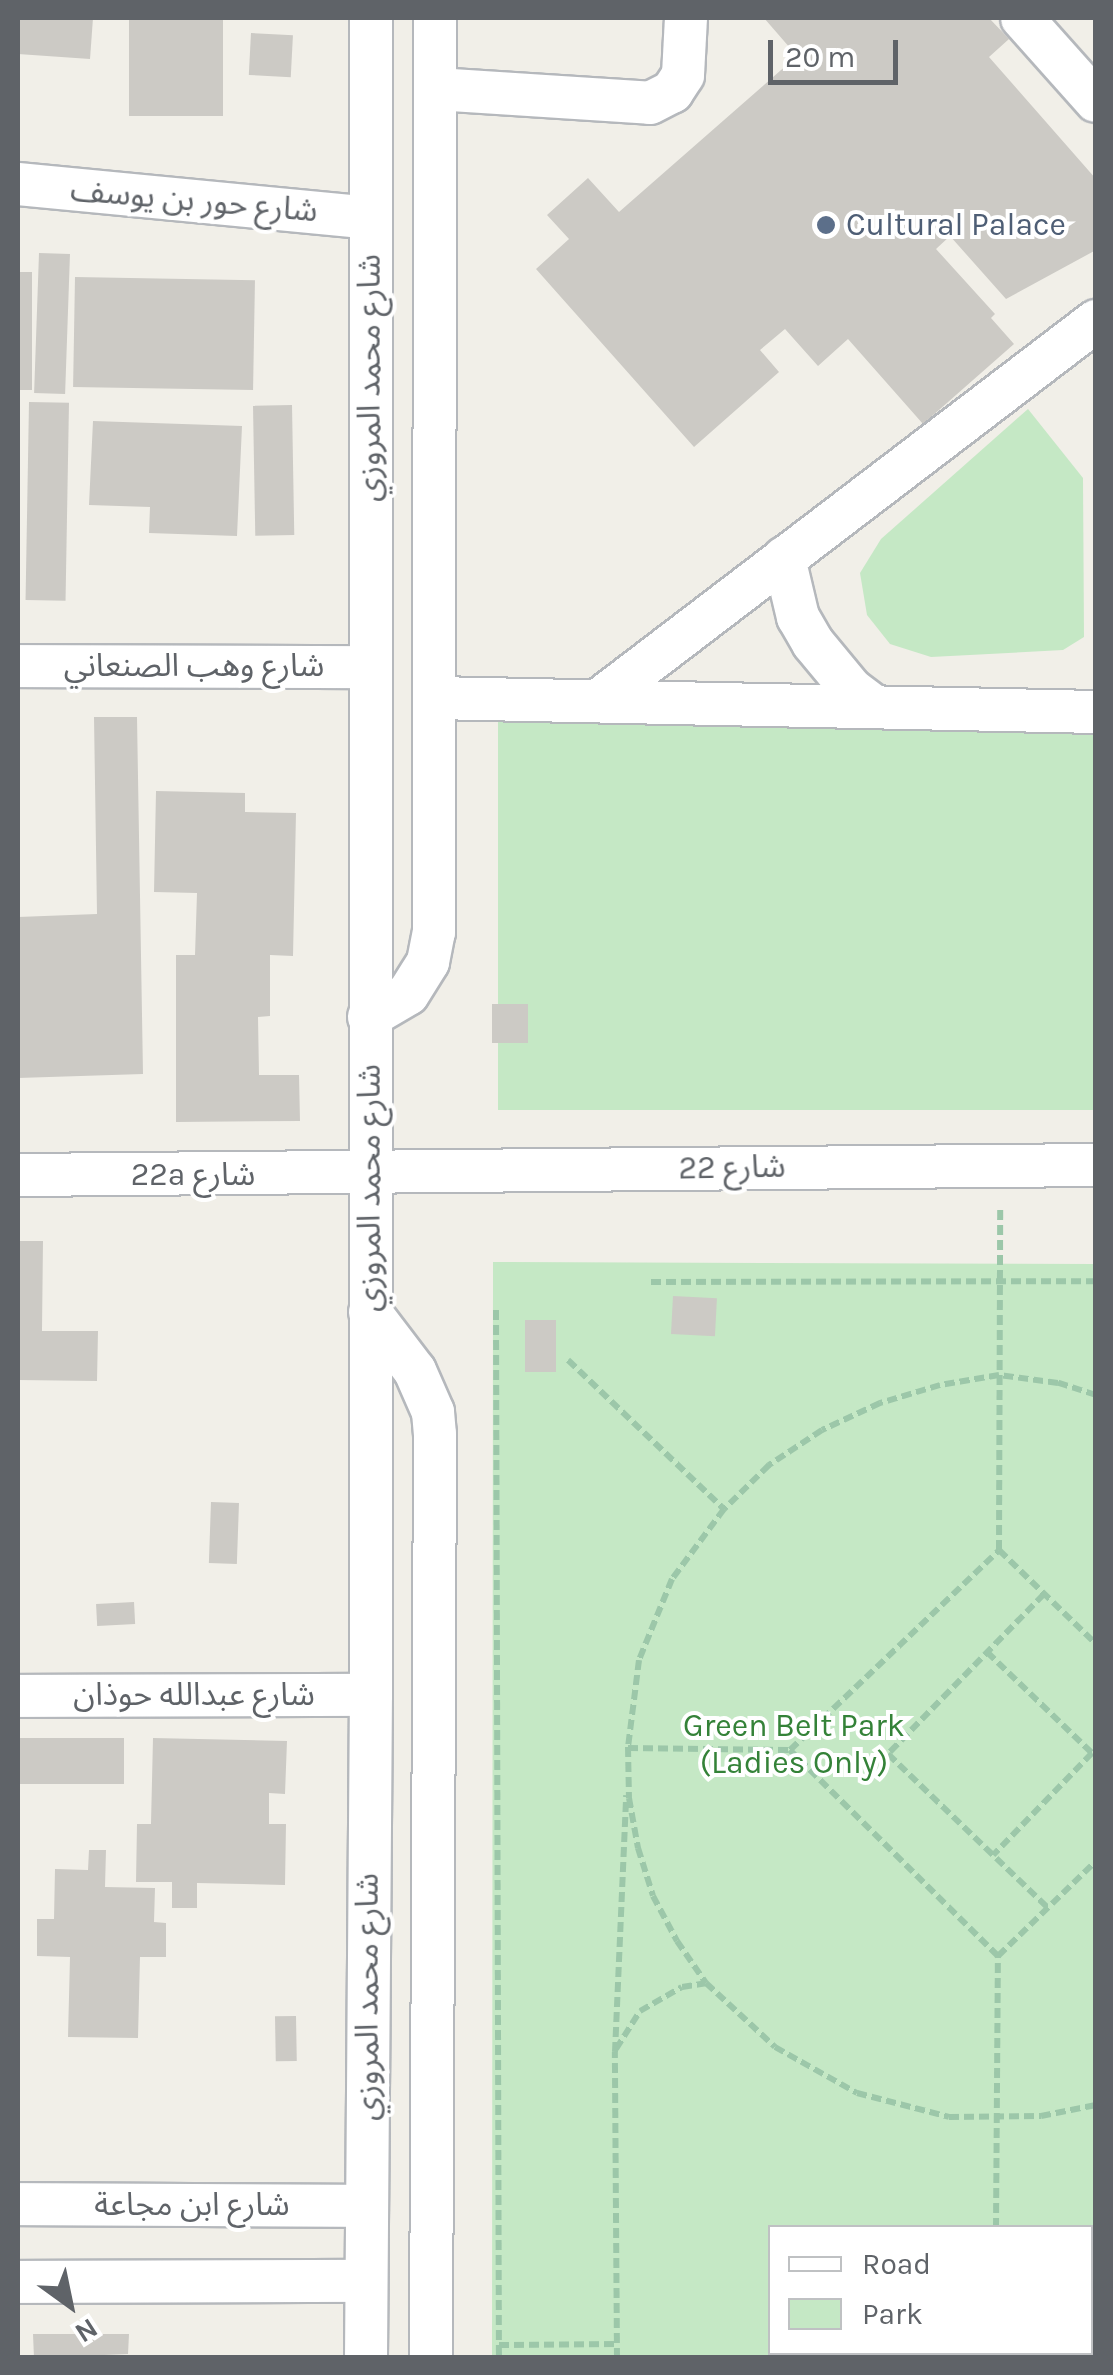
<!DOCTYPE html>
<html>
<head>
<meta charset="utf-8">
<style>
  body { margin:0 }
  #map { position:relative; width:1113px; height:2375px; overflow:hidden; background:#f1efe8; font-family:Karla,"Noto Sans Arabic",sans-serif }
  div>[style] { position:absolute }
  .green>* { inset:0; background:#c5e8c5; transform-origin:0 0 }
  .building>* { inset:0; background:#cccac5; transform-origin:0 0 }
  .path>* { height:6px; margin-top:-3px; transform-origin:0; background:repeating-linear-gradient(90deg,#9cc7a9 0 10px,transparent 0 15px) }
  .roads { filter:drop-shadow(2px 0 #b5b8bc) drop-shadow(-2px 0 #b5b8bc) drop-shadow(0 2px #b5b8bc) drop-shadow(0 -2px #b5b8bc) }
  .minor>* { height:42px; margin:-21px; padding:0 21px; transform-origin:21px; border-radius:21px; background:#fff }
  .dots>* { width:28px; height:28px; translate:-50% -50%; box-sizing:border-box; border:5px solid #fff; border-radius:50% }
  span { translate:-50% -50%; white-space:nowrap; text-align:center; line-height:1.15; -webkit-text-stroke:8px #fff; paint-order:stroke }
  .street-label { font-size:32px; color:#5f6368 }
  .service-label { font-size:32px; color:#4e5e75 }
  .left { translate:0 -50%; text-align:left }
  .park-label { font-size:32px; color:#348238 }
  .frame { position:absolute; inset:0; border:20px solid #5f6368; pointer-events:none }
  .legend { position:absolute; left:768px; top:2225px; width:325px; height:130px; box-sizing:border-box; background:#fff; border:2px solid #bfc1c3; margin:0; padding:12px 18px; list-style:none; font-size:30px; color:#5f6368 }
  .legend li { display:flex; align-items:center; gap:20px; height:50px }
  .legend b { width:50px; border:2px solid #bfc1c3 }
  .north { position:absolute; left:20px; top:2255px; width:100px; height:100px; -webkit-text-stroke:8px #fff; paint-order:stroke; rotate:147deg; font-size:28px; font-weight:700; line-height:40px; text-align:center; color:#5f6368 }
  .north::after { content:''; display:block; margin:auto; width:35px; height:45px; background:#5f6368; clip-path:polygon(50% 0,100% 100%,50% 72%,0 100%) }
  .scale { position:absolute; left:768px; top:40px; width:130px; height:45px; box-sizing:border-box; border:5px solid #5f6368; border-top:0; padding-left:12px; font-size:30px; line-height:35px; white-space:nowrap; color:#5f6368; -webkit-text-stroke:8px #fff; paint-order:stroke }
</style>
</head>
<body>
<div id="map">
  <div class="green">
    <i style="clip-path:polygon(1028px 409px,1083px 478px,1084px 637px,1063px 650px,931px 657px,890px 644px,867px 615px,860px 573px,881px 539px)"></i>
    <i style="left:498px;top:715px;width:597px;height:395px"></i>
    <i style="clip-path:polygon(evenodd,493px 1262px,1095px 1264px,1095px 2357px,492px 2358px,493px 1262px,770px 2228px,1090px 2228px,1090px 2352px,770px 2352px,770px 2228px)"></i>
  </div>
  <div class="building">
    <i style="clip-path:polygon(18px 18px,93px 18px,90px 59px,18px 54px)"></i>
    <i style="left:129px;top:18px;width:94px;height:98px"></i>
    <i style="clip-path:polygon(764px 18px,989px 18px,1009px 39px,989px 57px,1096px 179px,1096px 250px,1006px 299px,950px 236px,936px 249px,995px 314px,991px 318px,1014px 344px,923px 424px,848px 339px,818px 366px,785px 329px,760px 350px,779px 372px,694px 447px,536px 269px,569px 239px,547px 215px,588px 178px,619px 212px,797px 56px)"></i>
    <i style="left:251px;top:33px;width:42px;height:42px;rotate:3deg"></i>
    <i style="left:39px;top:253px;width:31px;height:140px;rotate:2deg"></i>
    <i style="left:18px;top:272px;width:14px;height:118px"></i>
    <i style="left:75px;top:277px;width:180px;height:110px;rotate:1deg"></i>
    <i style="left:29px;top:402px;width:40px;height:198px;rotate:1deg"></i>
    <i style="left:292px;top:405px;width:130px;height:39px;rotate:89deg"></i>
    <i style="clip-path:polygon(93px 421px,242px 426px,237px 536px,149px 533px,150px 507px,89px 505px)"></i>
    <i style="clip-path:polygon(94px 717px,137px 717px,143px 1074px,18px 1078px,18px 917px,97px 914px)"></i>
    <i style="clip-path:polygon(156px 791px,245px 793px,245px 812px,296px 813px,293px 956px,270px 955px,270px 1016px,258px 1017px,259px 1075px,299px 1075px,300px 1121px,176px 1122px,176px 955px,195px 955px,197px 893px,154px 892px)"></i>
    <i style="left:492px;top:1004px;width:36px;height:39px"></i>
    <i style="clip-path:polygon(18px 1241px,43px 1241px,42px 1331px,98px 1331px,97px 1381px,18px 1380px)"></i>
    <i style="left:673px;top:1296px;width:44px;height:38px;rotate:3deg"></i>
    <i style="left:525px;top:1320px;width:31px;height:52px"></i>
    <i style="left:211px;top:1502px;width:28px;height:61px;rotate:2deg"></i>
    <i style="left:134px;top:1602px;width:22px;height:38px;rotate:87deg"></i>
    <i style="left:18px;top:1738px;width:106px;height:46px"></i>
    <i style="clip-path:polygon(153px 1738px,287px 1741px,285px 1794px,269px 1793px,269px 1824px,286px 1824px,285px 1885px,197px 1883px,197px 1908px,172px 1908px,172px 1882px,136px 1882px,137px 1824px,151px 1824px)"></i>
    <i style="clip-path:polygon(89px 1850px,106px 1850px,105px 1887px,155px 1888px,154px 1922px,166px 1923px,166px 1957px,140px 1957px,138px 2038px,68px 2037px,70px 1957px,37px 1956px,37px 1919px,54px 1919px,55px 1869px,88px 1870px)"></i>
    <i style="left:296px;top:2016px;width:45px;height:21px;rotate:89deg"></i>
    <i style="clip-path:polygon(33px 2334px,129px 2334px,128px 2354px,34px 2358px)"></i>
  </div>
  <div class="path">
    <i style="left:651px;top:1282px;width:445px;rotate:-0.1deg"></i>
    <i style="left:496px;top:1310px;width:1048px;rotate:89.84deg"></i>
    <i style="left:568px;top:1360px;width:216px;rotate:43.7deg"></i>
    <i style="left:1096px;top:1395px;width:40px;rotate:-162deg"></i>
    <i style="left:1058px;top:1383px;width:60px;rotate:-172.3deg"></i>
    <i style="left:999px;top:1375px;width:60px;rotate:170.4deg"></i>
    <i style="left:940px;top:1385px;width:63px;rotate:163.3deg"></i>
    <i style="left:880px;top:1403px;width:64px;rotate:155deg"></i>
    <i style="left:822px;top:1430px;width:64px;rotate:146.6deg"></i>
    <i style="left:769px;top:1465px;width:63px;rotate:135.6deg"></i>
    <i style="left:724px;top:1509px;width:87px;rotate:126.6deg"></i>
    <i style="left:672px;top:1579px;width:87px;rotate:112.2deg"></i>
    <i style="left:639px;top:1660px;width:88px;rotate:97.2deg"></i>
    <i style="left:628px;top:1747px;width:51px;rotate:88.9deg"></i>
    <i style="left:629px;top:1798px;width:51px;rotate:79.8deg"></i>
    <i style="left:638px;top:1848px;width:50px;rotate:72.6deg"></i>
    <i style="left:653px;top:1896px;width:51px;rotate:61.9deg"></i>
    <i style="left:677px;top:1941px;width:51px;rotate:55.4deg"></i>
    <i style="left:706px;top:1983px;width:94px;rotate:42.8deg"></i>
    <i style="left:775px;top:2047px;width:94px;rotate:29.3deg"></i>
    <i style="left:857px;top:2093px;width:95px;rotate:14.6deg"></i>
    <i style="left:949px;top:2117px;width:92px;rotate:-0.6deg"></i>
    <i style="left:1041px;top:2116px;width:56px;rotate:-11.3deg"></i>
    <i style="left:999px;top:1550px;width:344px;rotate:-89.8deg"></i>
    <i style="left:1044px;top:1594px;width:223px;rotate:134.3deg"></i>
    <i style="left:888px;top:1754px;width:222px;rotate:43.9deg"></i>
    <i style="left:987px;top:1652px;width:146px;rotate:43.9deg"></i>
    <i style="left:1092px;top:1753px;width:142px;rotate:134.1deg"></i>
    <i style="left:628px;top:1748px;width:162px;rotate:0.7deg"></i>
    <i style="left:998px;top:1956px;width:293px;rotate:-135.3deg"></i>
    <i style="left:790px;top:1750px;width:289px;rotate:-43.7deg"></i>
    <i style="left:999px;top:1550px;width:135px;rotate:44.1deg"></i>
    <i style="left:616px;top:2049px;width:45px;rotate:-57.7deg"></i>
    <i style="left:640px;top:2011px;width:48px;rotate:-29.7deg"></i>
    <i style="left:682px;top:1987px;width:24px;rotate:-9deg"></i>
    <i style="left:996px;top:2228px;width:272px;rotate:-89.6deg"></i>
    <i style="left:998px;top:1956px;width:136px;rotate:-44.1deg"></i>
    <i style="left:499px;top:2345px;width:118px;rotate:-0.5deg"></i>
    <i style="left:617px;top:2358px;width:306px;rotate:-90.4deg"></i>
    <i style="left:615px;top:2052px;width:257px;rotate:-87.5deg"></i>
    <i style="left:995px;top:2358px;width:6px;rotate:-90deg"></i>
  </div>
  <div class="roads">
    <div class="minor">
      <i style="left:1022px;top:18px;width:111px;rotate:48.3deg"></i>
      <i style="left:436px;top:89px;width:214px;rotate:3.7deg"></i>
      <i style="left:650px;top:103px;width:25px;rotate:-27deg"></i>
      <i style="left:672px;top:92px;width:20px;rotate:-57deg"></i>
      <i style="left:683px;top:75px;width:57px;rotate:-87deg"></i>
      <i style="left:18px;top:184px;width:354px;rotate:5.5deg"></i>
      <i style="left:784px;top:558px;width:61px;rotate:76.7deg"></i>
      <i style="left:798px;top:617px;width:30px;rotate:60deg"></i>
      <i style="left:813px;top:643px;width:60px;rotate:50.4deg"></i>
      <i style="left:851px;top:689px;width:30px;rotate:37deg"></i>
      <i style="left:18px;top:666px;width:352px;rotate:0.2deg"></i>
      <i style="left:434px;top:698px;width:662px;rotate:1.21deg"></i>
      <i style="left:599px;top:700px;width:625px;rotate:-37.33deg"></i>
      <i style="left:369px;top:1017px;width:45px;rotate:-30.5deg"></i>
      <i style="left:408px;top:994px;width:38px;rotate:-58deg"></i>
      <i style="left:428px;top:962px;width:31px;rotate:-79deg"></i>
      <i style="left:434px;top:932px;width:914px;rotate:-89.94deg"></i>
      <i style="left:18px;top:1175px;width:1078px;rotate:-0.53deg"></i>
      <i style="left:370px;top:1312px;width:74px;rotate:52.7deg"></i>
      <i style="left:415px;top:1371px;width:45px;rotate:66.3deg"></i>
      <i style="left:433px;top:1412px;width:22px;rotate:85deg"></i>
      <i style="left:435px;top:1434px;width:924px;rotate:90.25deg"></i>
      <i style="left:18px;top:1696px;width:353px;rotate:-0.2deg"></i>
      <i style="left:18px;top:2204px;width:349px;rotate:0.3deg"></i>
      <i style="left:18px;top:2282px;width:348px;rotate:-0.2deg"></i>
      <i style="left:366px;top:2358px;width:663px;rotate:-89.57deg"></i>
      <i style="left:371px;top:1695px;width:1677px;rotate:-90deg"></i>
    </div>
  </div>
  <div class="dots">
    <i style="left:826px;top:225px;background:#5c6f8a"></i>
  </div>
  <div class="street-label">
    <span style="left:194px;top:201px;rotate:5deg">شارع حور بن يوسف</span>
    <span style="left:370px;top:378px;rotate:-90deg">شارع محمد المروزي</span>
    <span style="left:194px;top:666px">شارع وهب الصنعاني</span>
    <span style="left:732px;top:1168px;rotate:-1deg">شارع 22</span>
    <span style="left:193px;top:1175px">22a شارع</span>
    <span style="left:370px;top:1188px;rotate:-90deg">شارع محمد المروزي</span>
    <span style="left:194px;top:1695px">شارع عبدالله حوذان</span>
    <span style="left:368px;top:1997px;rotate:-90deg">شارع محمد المروزي</span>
    <span style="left:192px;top:2205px">شارع ابن مجاعة</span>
  </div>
  <div class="service-label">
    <span class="left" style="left:846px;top:225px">Cultural Palace</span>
  </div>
  <div class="park-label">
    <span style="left:794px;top:1745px">Green Belt Park<br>(Ladies Only)</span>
  </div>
  <div class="frame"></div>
  <ul class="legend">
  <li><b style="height:12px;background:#fff"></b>Road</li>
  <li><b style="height:28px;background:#c5e8c5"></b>Park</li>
  </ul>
  <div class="north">N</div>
  <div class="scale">20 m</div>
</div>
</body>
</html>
